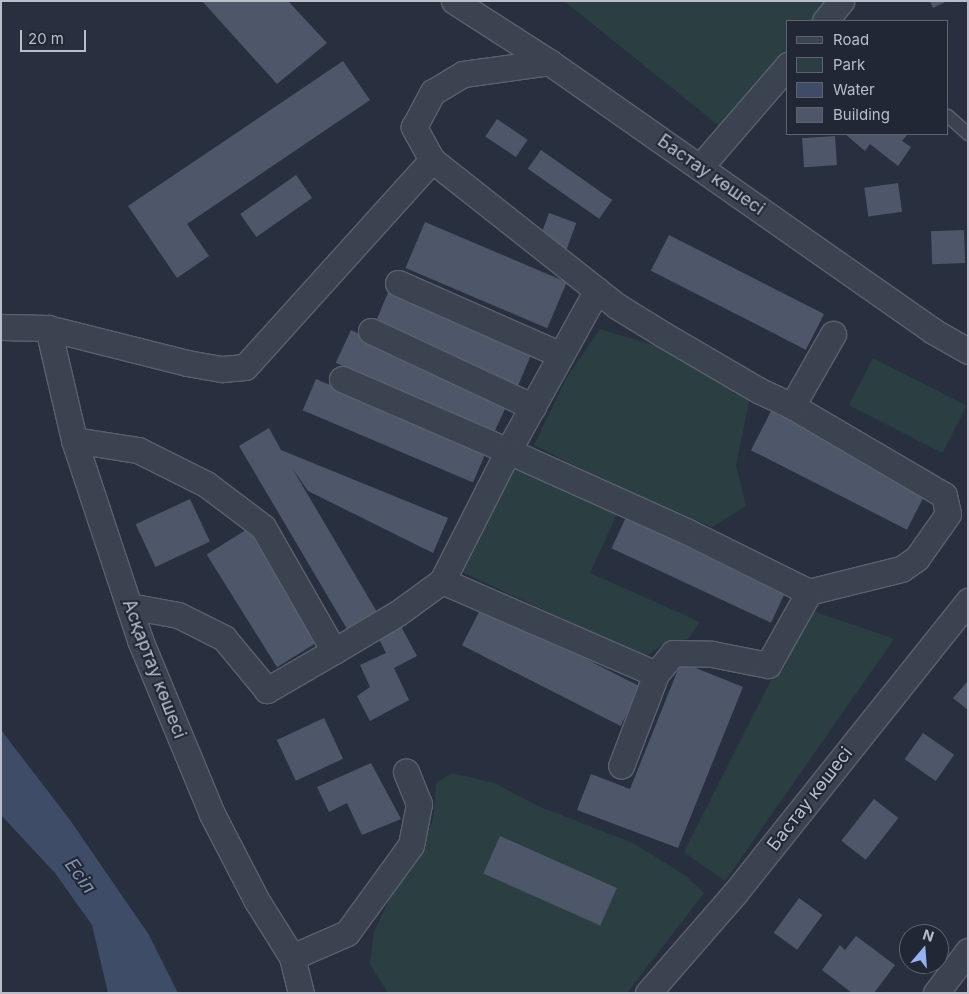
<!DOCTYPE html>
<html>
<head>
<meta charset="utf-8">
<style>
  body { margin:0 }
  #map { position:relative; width:969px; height:994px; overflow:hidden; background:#283040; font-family:Inter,sans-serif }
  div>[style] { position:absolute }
  .green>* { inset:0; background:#2b3e42; transform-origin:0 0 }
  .water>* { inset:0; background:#3f4c68 }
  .building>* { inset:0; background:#4e5769; transform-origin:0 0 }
  .roads { filter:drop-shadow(1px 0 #5a606d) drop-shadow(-1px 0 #5a606d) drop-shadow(0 1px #5a606d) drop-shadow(0 -1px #5a606d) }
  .service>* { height:12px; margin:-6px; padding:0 6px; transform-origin:6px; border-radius:6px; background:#3c4350 }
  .minor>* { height:25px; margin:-12.5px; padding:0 12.5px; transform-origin:12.5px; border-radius:12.5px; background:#3c4350 }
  span { translate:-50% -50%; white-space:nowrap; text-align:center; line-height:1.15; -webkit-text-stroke:4px #212735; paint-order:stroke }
  .street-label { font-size:18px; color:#b9beca }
  .water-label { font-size:19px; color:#8391af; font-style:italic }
  .frame { position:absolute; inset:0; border:2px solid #b9beca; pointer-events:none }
  .legend { position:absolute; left:786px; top:20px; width:162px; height:115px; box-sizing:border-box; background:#212735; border:1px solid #5e6371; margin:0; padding:6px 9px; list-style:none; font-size:15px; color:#b9beca }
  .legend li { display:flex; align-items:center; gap:10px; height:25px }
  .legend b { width:25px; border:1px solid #5e6371 }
  .north { position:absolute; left:899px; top:924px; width:50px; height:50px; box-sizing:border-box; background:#212735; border:1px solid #5e6371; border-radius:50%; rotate:18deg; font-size:14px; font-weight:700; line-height:20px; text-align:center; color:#b9beca }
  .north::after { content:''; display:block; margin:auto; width:18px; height:22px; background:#97b2f1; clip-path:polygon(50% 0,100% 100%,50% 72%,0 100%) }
  .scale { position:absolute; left:20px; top:30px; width:66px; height:22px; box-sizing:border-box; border:2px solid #b9beca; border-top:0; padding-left:6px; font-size:15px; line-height:18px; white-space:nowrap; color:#b9beca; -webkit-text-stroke:4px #212735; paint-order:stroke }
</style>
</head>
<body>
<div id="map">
  <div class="green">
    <i style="clip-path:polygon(564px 1px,827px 1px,811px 21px,788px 21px,788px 50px,723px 129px)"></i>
    <i style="clip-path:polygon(600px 329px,653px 345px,750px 397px,736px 465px,746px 506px,712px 527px,611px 484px,534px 445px,567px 377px)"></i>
    <i style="left:873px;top:358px;width:105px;height:53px;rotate:27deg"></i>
    <i style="clip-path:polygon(514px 467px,617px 514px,590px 573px,700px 622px,688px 639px,664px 643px,645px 657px,460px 571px)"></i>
    <i style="clip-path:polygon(807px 609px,894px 639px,725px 881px,684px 852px)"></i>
    <i style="clip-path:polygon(452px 773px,494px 783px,540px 807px,633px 843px,686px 876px,704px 893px,627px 993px,388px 993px,370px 964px,374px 932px,394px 890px,420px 857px,433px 819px,436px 783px)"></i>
  </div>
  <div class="water">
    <i style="clip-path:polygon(1px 730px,70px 820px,149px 935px,178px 993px,108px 993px,92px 925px,55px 873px,1px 815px)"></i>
  </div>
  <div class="building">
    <i style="clip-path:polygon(202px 1px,288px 1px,327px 43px,277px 84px)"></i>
    <i style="clip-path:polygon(930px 1px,947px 1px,933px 8px)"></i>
    <i style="clip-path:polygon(343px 61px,370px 100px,187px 224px,209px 256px,177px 278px,128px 206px)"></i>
    <i style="left:497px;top:119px;width:37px;height:21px;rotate:34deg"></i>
    <i style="clip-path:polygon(845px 134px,908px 134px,902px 141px,911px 147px,898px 166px,870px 144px,865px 151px)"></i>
    <i style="left:835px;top:136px;width:29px;height:33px;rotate:86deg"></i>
    <i style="left:541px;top:150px;width:87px;height:23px;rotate:35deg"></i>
    <i style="left:296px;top:175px;width:28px;height:68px;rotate:55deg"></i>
    <i style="left:898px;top:183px;width:29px;height:34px;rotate:82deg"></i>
    <i style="left:549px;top:213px;width:29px;height:28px;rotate:20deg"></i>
    <i style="left:425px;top:222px;width:154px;height:50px;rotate:23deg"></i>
    <i style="left:964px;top:230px;width:33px;height:33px;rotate:88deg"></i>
    <i style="left:669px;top:235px;width:174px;height:40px;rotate:27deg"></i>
    <i style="left:390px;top:288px;width:156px;height:40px;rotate:23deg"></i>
    <i style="left:351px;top:330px;width:173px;height:36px;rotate:25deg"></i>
    <i style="left:316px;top:379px;width:185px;height:34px;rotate:23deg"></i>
    <i style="left:771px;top:411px;width:175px;height:44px;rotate:27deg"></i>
    <i style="clip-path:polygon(269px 428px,281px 450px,448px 518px,433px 553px,308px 491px,292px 468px,377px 612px,347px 629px,239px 446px)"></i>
    <i style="left:190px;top:499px;width:47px;height:60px;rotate:65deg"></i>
    <i style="left:628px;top:513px;width:176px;height:39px;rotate:25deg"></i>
    <i style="left:249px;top:528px;width:133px;height:50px;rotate:58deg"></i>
    <i style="left:482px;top:606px;width:178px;height:44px;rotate:27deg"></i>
    <i style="clip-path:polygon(398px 621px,417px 656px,394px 668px,409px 700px,370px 721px,357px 696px,370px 687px,360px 665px,386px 653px,375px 631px)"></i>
    <i style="clip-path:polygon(681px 662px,743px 687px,678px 848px,577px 810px,591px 774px,630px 789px)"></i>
    <i style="clip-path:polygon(968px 681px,968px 710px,953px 698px)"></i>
    <i style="left:324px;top:718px;width:45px;height:52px;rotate:65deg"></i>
    <i style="left:923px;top:733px;width:38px;height:32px;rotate:35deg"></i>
    <i style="clip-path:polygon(371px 763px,401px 819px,362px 835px,347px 803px,329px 812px,317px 787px)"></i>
    <i style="left:874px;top:799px;width:31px;height:53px;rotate:38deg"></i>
    <i style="left:500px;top:836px;width:128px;height:41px;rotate:24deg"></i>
    <i style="left:799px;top:898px;width:29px;height:43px;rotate:36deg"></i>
    <i style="clip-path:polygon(856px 936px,895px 965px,874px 993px,852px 993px,822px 970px,840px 945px,845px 950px)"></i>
  </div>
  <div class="roads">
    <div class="service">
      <i style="left:948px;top:116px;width:27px;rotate:42deg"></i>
    </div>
    <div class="minor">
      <i style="left:454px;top:1px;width:113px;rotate:32.7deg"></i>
      <i style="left:549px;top:62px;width:469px;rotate:35deg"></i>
      <i style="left:933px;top:331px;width:40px;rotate:29.7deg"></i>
      <i style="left:825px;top:21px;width:26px;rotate:-51deg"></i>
      <i style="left:432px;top:160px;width:236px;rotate:38.3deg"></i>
      <i style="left:617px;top:306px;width:55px;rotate:31.7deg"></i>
      <i style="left:664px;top:335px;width:111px;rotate:30.3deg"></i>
      <i style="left:760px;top:391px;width:35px;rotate:25deg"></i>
      <i style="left:792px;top:406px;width:176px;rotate:30.4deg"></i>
      <i style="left:944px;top:495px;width:19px;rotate:78deg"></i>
      <i style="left:948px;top:514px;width:54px;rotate:125.2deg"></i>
      <i style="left:917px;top:558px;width:19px;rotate:145deg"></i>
      <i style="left:901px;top:569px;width:95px;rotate:166deg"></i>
      <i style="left:809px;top:592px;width:137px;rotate:-153.6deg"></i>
      <i style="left:686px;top:531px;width:195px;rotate:-155.8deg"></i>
      <i style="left:508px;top:451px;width:184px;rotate:-61.1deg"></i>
      <i style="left:700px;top:167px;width:135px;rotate:-49.2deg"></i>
      <i style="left:398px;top:283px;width:178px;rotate:23.8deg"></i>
      <i style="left:1px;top:327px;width:47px;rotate:1.2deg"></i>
      <i style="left:48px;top:328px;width:143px;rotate:14.1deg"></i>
      <i style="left:187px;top:363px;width:36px;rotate:10deg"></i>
      <i style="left:222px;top:369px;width:23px;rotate:-5deg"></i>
      <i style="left:245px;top:367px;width:279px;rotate:-47.9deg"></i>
      <i style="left:432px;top:160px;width:38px;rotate:-119deg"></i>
      <i style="left:414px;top:127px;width:40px;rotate:-62deg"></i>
      <i style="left:433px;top:92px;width:35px;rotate:-31deg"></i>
      <i style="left:463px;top:74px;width:87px;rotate:-7.9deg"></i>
      <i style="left:48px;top:328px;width:115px;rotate:76.9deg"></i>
      <i style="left:74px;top:440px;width:211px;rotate:71.7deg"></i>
      <i style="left:140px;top:640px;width:188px;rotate:67.5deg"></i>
      <i style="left:212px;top:814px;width:98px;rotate:62.7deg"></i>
      <i style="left:257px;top:901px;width:66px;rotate:58deg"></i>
      <i style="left:292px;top:957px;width:37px;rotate:76deg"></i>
      <i style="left:371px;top:331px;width:179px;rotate:25.1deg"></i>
      <i style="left:342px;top:379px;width:181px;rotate:23.4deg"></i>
      <i style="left:508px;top:451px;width:146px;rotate:116.9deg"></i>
      <i style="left:792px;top:406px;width:83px;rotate:-60.3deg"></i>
      <i style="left:74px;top:440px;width:65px;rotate:8.9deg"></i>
      <i style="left:138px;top:450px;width:76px;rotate:26.6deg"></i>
      <i style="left:206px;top:484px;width:71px;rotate:37deg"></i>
      <i style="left:263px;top:527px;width:143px;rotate:60.2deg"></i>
      <i style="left:334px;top:651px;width:78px;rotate:149.8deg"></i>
      <i style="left:267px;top:690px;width:67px;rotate:-129.6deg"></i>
      <i style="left:224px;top:638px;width:51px;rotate:-153.4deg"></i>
      <i style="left:178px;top:615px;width:50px;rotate:-169.6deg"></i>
      <i style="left:334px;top:651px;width:74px;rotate:-30.7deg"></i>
      <i style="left:398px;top:613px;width:54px;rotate:-36deg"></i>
      <i style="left:442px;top:581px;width:233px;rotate:23.5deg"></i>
      <i style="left:656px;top:674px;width:98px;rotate:110.8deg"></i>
      <i style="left:656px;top:674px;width:27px;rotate:-51deg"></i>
      <i style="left:673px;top:653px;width:39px;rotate:1deg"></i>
      <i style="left:712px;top:654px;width:57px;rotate:11.1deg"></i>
      <i style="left:768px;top:665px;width:84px;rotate:-60.7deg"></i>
      <i style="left:292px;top:957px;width:60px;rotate:-23.6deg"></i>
      <i style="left:347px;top:933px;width:109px;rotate:-54deg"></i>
      <i style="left:411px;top:845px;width:42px;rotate:-79deg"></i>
      <i style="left:419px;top:804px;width:35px;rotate:-112deg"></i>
      <i style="left:648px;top:993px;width:133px;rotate:-49deg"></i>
      <i style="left:735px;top:893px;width:374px;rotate:-51.4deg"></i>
      <i style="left:936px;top:993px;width:53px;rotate:-52.7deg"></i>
    </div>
  </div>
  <div class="street-label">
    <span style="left:711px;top:175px;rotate:35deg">Бастау көшесі</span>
    <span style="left:154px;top:669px;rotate:69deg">Асқартау көшесі</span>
    <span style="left:810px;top:799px;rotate:-52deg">Бастау көшесі</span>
  </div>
  <div class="water-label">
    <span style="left:80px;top:876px;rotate:54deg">Есіл</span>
  </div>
  <div class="frame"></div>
  <ul class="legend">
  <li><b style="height:6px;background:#3c4350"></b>Road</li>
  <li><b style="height:14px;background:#2b3e42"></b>Park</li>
  <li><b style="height:14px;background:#3f4c68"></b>Water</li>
  <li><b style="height:14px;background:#4e5769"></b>Building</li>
  </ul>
  <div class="north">N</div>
  <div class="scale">20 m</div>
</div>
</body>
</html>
